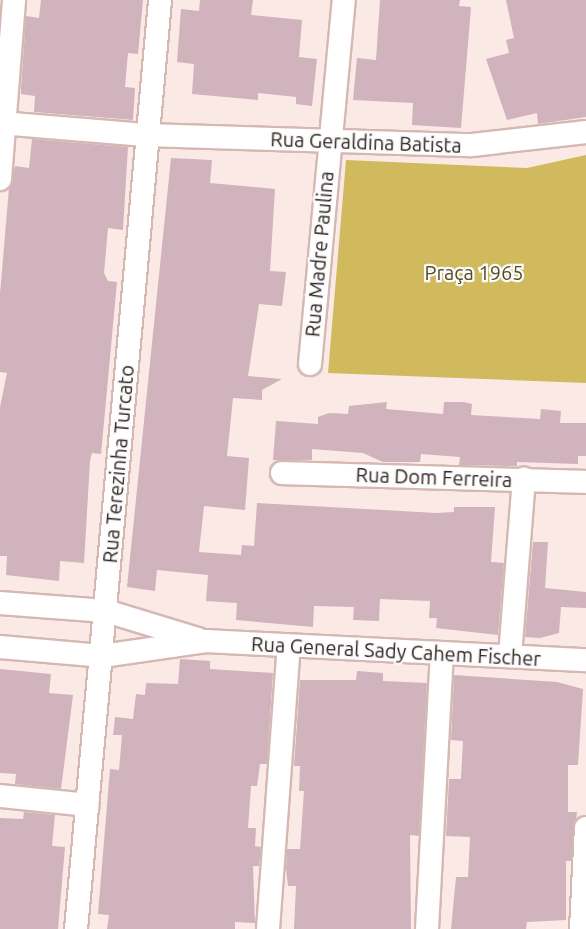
<!DOCTYPE html>
<html>
<head>
<meta charset="utf-8">
<style>
  body { margin:0 }
  #map { position:relative; width:586px; height:929px; overflow:hidden; background:#fbe9e5; font-family:Ubuntu,sans-serif }
  div>[style] { position:absolute }
  .green>* { inset:0; background:#d1ba5e }
  .building>* { inset:0; background:#d0b3bc }
  .roads { filter:drop-shadow(2px 0 #d5b8b3) drop-shadow(-2px 0 #d5b8b3) drop-shadow(0 2px #d5b8b3) drop-shadow(0 -2px #d5b8b3) }
  .minor>* { height:22px; margin:-11px; padding:0 11px; transform-origin:11px; border-radius:11px; background:#fff }
  span { translate:-50% -50%; white-space:nowrap; text-align:center; line-height:1.15; -webkit-text-stroke:4.5px #fbfbfb; paint-order:stroke }
  .street-label { font-size:20px; color:#322725 }
  .park-label { font-size:20px; color:#554b24 }
</style>
</head>
<body>
<div id="map">
  <div class="green">
    <i style="clip-path:polygon(586px 155px,586px 383px,328px 373px,346px 160px,527px 168px)"></i>
  </div>
  <div class="building">
    <i style="clip-path:polygon(41px 0,143px 0,138px 54px,128px 53px,125px 87px,135px 88px,133px 120px,34px 112px,35px 96px,21px 94px,21px 88px,26px 16px,39px 18px)"></i>
    <i style="clip-path:polygon(200px 0,253px 0,251px 15px,302px 20px,299px 57px,317px 59px,312px 106px,296px 104px,296px 97px,258px 93px,258px 100px,192px 94px,194px 64px,177px 62px,181px 9px,199px 11px)"></i>
    <i style="clip-path:polygon(380px 0,460px 0,459px 6px,471px 7px,461px 128px,412px 125px,413px 103px,353px 100px,357px 58px,376px 60px)"></i>
    <i style="clip-path:polygon(506px 0,586px 0,586px 117px,538px 124px,537px 113px,507px 120px,486px 59px,509px 53px,506px 40px,514px 38px)"></i>
    <i style="clip-path:polygon(32px 139px,128px 147px,123px 230px,108px 228px,104px 273px,108px 281px,117px 282px,101px 454px,92px 453px,90px 461px,84px 563px,60px 561px,59px 581px,6px 575px,7px 556px,0 556px,0 407px,7px 373px,0 372px,0 294px,9px 188px,15px 166px,29px 168px)"></i>
    <i style="clip-path:polygon(171px 158px,212px 160px,210px 183px,275px 189px,270px 271px,286px 272px,282px 306px,259px 304px,248px 376px,282px 379px,262px 390px,262px 400px,233px 398px,227px 456px,249px 458px,245px 510px,204px 506px,199px 552px,241px 555px,242px 545px,254px 546px,257px 503px,437px 513px,454px 512px,454px 507px,495px 507px,491px 562px,504px 563px,498px 635px,436px 628px,437px 618px,429px 618px,430px 601px,380px 599px,379px 621px,353px 620px,354px 607px,314px 606px,313px 627px,236px 620px,237px 603px,206px 601px,208px 575px,157px 570px,155px 591px,127px 587px)"></i>
    <i style="clip-path:polygon(387px 402px,386px 409px,443px 414px,444px 402px,464px 402px,472px 404px,471px 415px,540px 419px,541px 409px,561px 411px,560px 423px,586px 423px,586px 456px,578px 456px,578px 464px,517px 462px,517px 466px,459px 465px,460px 457px,421px 454px,420px 462px,383px 462px,363px 453px,312px 449px,312px 460px,273px 460px,276px 421px,318px 424px,318px 417px,329px 413px,348px 414px,349px 406px)"></i>
    <i style="clip-path:polygon(533px 542px,548px 542px,545px 588px,586px 592px,586px 608px,561px 607px,559px 633px,540px 638px,525px 637px)"></i>
    <i style="clip-path:polygon(180px 659px,210px 661px,210px 669px,273px 673px,267px 764px,260px 764px,257px 786px,251px 786px,248px 828px,256px 828px,255px 846px,261px 847px,259px 866px,253px 866px,255px 923px,235px 922px,235px 929px,107px 929px,109px 915px,98px 914px,110px 769px,119px 770px,122px 735px,113px 735px,115px 717px,133px 719px,136px 694px,145px 695px,146px 683px,178px 684px)"></i>
    <i style="clip-path:polygon(0 669px,51px 674px,49px 693px,73px 695px,61px 789px,15px 784px,16px 774px,0 773px)"></i>
    <i style="clip-path:polygon(357px 671px,383px 673px,383px 681px,427px 683px,419px 836px,410px 835px,411px 929px,294px 929px,296px 886px,288px 886px,286px 868px,287px 849px,300px 849px,304px 791px,299px 791px,300px 766px,294px 766px,300px 680px,356px 680px)"></i>
    <i style="clip-path:polygon(454px 675px,557px 682px,583px 689px,578px 765px,568px 765px,568px 812px,577px 812px,571px 861px,566px 861px,566px 920px,527px 922px,526px 929px,451px 929px,456px 877px,468px 877px,470px 837px,446px 836px,449px 779px,461px 779px,463px 741px,451px 740px)"></i>
    <i style="clip-path:polygon(24px 812px,55px 815px,52px 846px,65px 847px,58px 929px,0 929px,0 818px,23px 819px)"></i>
  </div>
  <div class="roads">
    <div class="minor">
      <i style="left:0;top:123px;width:146px;rotate:4.7deg"></i>
      <i style="left:146px;top:135px;width:326px;rotate:1.8deg"></i>
      <i style="left:472px;top:145px;width:115px;rotate:-6.5deg"></i>
      <i style="left:0;top:179px;width:180px;rotate:-85.5deg"></i>
      <i style="left:310px;top:364px;width:366px;rotate:-84.7deg"></i>
      <i style="left:282px;top:473px;width:304px;rotate:1.7deg"></i>
      <i style="left:0;top:603px;width:106px;rotate:4.3deg"></i>
      <i style="left:106px;top:611px;width:96px;rotate:16.9deg"></i>
      <i style="left:0;top:647px;width:102px;rotate:5deg"></i>
      <i style="left:102px;top:656px;width:105px;rotate:-8.2deg"></i>
      <i style="left:206px;top:641px;width:380px;rotate:2.9deg"></i>
      <i style="left:510px;top:656px;width:178px;rotate:-85.5deg"></i>
      <i style="left:0;top:796px;width:88px;rotate:5.8deg"></i>
      <i style="left:76px;top:929px;width:933px;rotate:-84.83deg"></i>
      <i style="left:268px;top:929px;width:284px;rotate:-85.8deg"></i>
      <i style="left:427px;top:929px;width:276px;rotate:-86.9deg"></i>
      <i style="left:581px;top:929px;width:101px;rotate:-87.2deg"></i>
    </div>
  </div>
  <div class="street-label">
    <span style="left:366px;top:142px;rotate:2deg">Rua Geraldina Batista</span>
    <span style="left:319px;top:254px;rotate:-85deg">Rua Madre Paulina</span>
    <span style="left:118px;top:464px;rotate:-85deg">Rua Terezinha Turcato</span>
    <span style="left:434px;top:477px;rotate:2deg">Rua Dom Ferreira</span>
    <span style="left:396px;top:651px;rotate:3deg">Rua General Sady Cahem Fischer</span>
  </div>
  <div class="park-label">
    <span style="left:474px;top:272px">Praça 1965</span>
  </div>
</div>
</body>
</html>
